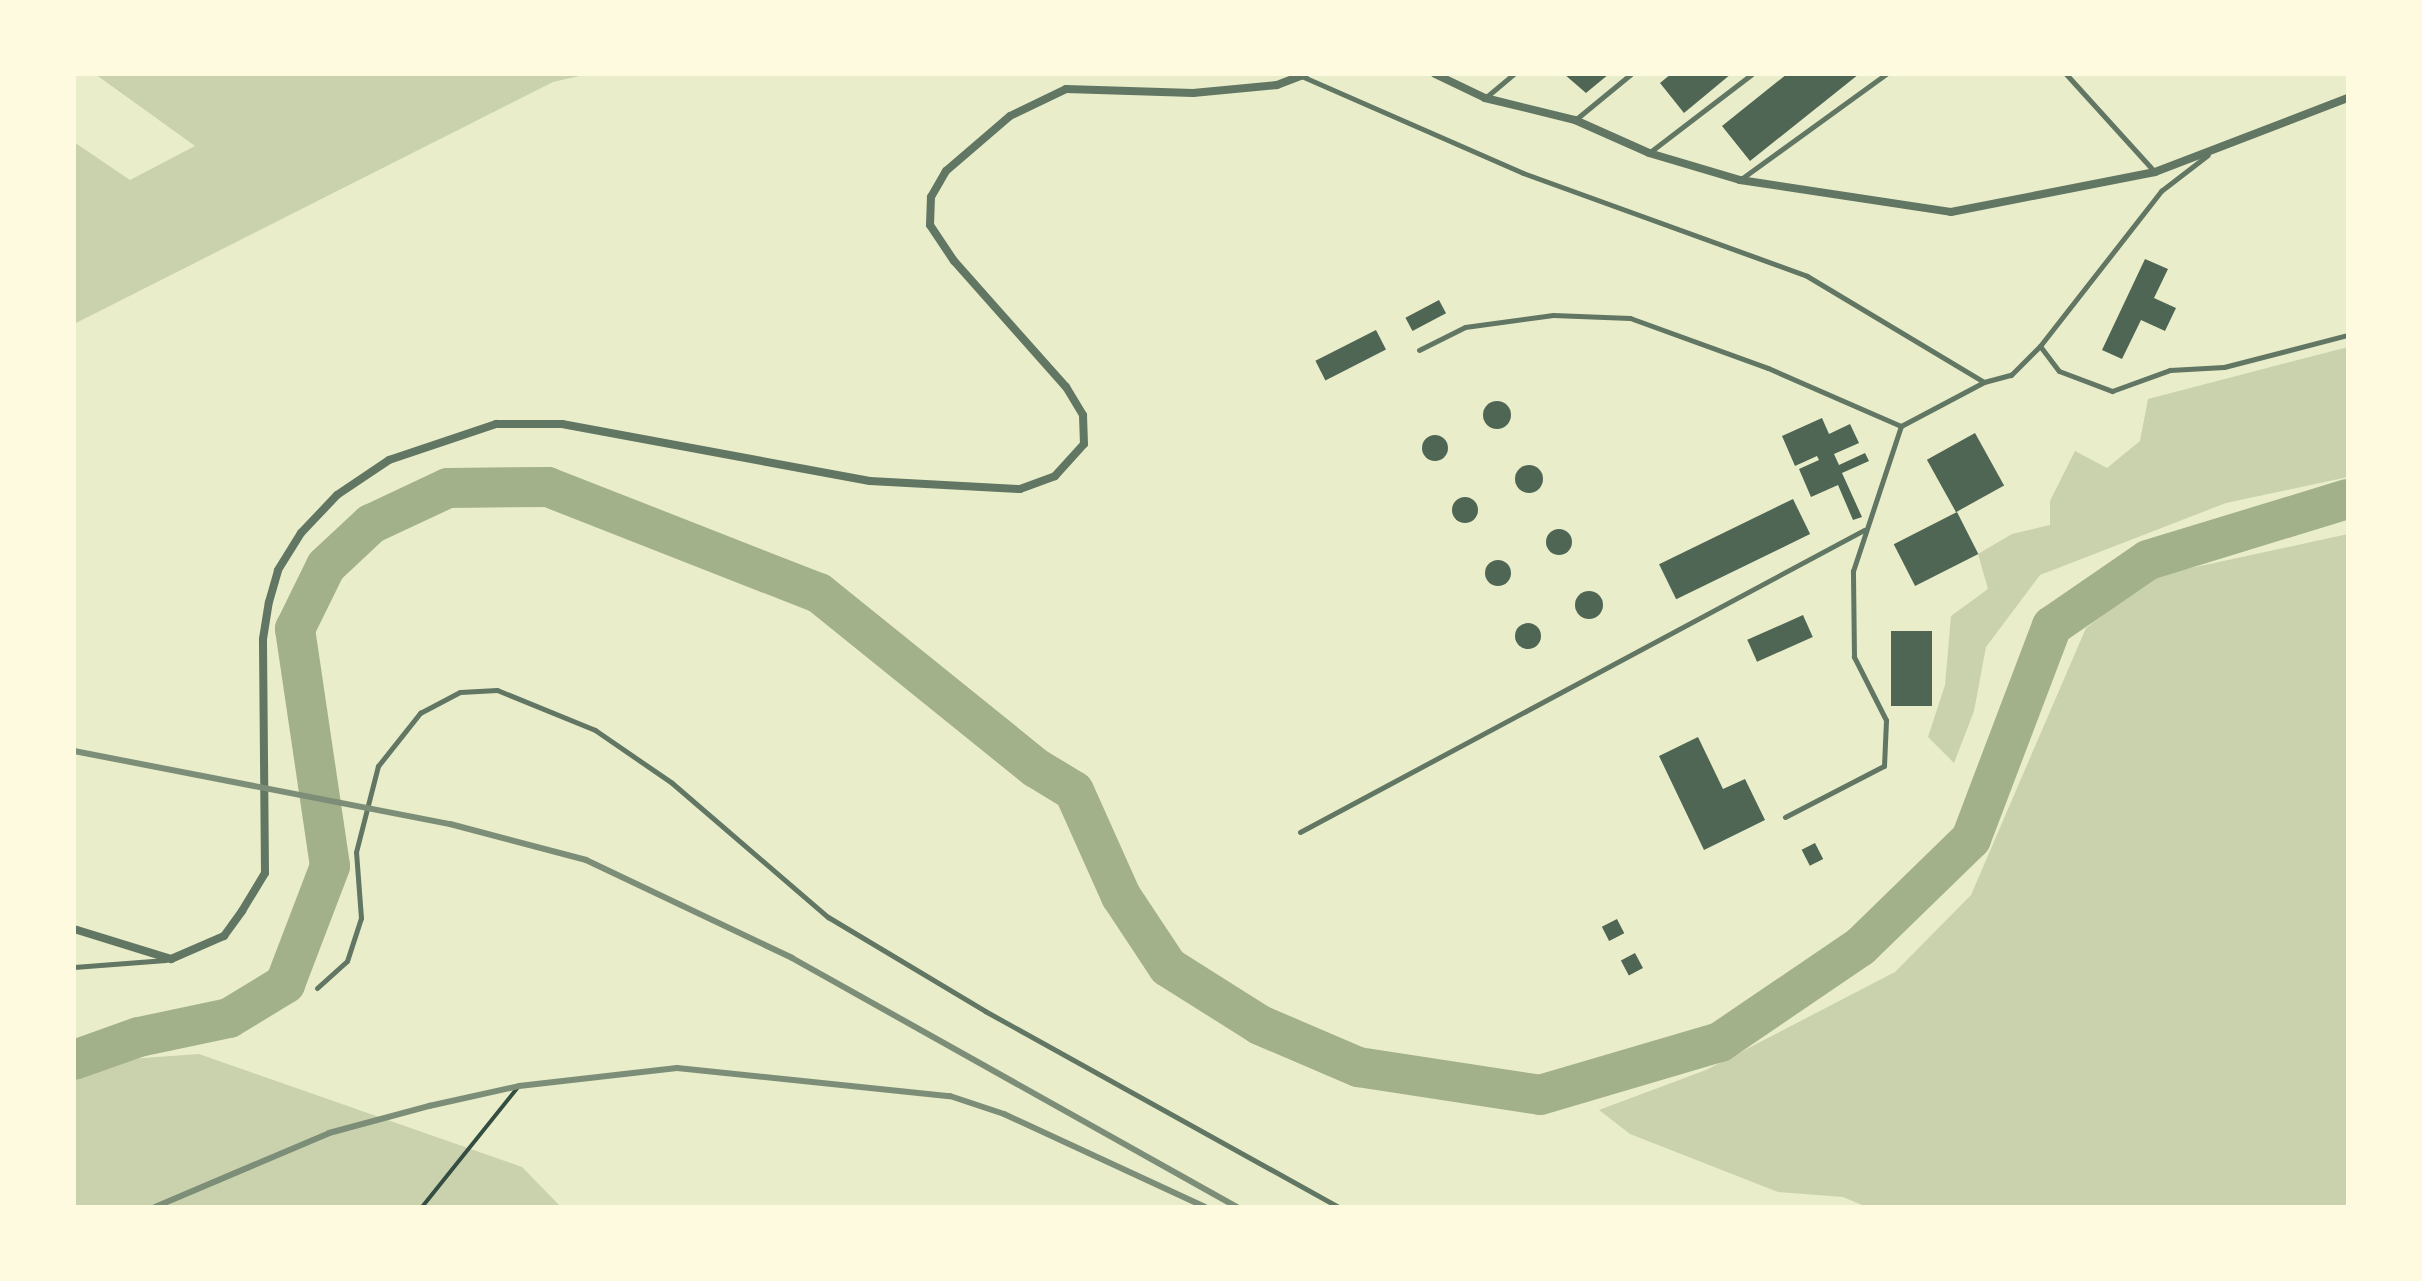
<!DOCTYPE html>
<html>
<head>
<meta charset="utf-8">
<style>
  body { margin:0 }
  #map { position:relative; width:2422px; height:1281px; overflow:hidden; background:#e9edc9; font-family:"Playfair Display",serif }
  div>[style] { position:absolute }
  .green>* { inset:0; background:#cad2ad }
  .river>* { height:40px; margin:-20px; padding:0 20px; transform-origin:20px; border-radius:20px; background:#a3b18a }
  .building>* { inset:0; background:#4f6655; transform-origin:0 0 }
  .round { border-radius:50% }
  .path>* { height:4px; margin:-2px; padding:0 2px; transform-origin:2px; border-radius:2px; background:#344e41 }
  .service>* { height:5px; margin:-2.5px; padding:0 2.5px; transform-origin:2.5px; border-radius:2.5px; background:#617663 }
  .minor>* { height:8px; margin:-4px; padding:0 4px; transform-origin:4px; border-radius:4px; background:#617663 }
  .rail>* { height:6px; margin:-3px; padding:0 3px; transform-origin:3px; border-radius:3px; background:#7c8e77 }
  span { translate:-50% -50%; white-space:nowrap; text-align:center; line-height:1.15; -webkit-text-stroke:6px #fefae0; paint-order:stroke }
  .frame { position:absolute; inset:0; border:76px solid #fefae0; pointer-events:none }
</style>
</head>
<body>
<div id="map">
  <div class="green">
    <i style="clip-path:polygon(95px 74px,588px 74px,553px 82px,74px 324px,74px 142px,130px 180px,195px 146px)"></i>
    <i style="clip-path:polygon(2348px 347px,2348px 477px,2226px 503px,2040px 575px,1986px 647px,1974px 711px,1954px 763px,1928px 737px,1945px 685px,1951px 616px,1988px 589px,1978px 554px,2012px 534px,2050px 525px,2050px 501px,2075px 451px,2107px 468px,2140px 441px,2148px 399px)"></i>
    <i style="clip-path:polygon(2348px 534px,2348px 1207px,1867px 1207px,1843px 1197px,1778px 1192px,1630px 1134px,1599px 1110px,1706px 1070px,1895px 972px,1971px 895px,2086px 628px,2154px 576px)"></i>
    <i style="clip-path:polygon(199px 1054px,522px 1167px,561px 1207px,74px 1207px,74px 1063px)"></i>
  </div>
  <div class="river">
    <i style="left:74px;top:1060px;width:69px;rotate:-19.5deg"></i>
    <i style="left:139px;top:1037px;width:92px;rotate:-11.9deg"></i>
    <i style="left:229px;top:1018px;width:66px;rotate:-31.3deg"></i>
    <i style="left:285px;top:984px;width:126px;rotate:-69.1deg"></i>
    <i style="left:330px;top:866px;width:240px;rotate:-98.4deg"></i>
    <i style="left:295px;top:629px;width:70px;rotate:-63.8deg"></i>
    <i style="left:326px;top:566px;width:62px;rotate:-43deg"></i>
    <i style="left:371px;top:524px;width:85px;rotate:-25.1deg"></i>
    <i style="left:448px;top:488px;width:100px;rotate:-0.6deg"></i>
    <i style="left:548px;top:487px;width:291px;rotate:21.4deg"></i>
    <i style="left:819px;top:593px;width:279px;rotate:38.9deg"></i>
    <i style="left:1036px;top:768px;width:44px;rotate:31.2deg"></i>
    <i style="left:1074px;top:791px;width:115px;rotate:65.9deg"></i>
    <i style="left:1121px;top:896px;width:85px;rotate:56.5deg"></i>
    <i style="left:1168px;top:967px;width:109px;rotate:32.2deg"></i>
    <i style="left:1260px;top:1025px;width:107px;rotate:23.2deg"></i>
    <i style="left:1358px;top:1067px;width:184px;rotate:8.7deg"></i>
    <i style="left:1540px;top:1095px;width:188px;rotate:-16.4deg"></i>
    <i style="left:1720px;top:1042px;width:169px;rotate:-34.2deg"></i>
    <i style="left:1860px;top:947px;width:155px;rotate:-44.2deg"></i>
    <i style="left:1971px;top:839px;width:228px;rotate:-69.2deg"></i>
    <i style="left:2052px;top:626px;width:116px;rotate:-34.5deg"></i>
    <i style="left:2148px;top:560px;width:209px;rotate:-17deg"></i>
  </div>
  <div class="building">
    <i style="clip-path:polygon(1564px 74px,1609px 74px,1586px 93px)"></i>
    <i style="clip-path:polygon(1671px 74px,1731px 74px,1684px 113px,1660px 83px)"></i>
    <i style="clip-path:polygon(1787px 74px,1859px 74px,1750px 161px,1722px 126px)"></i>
    <i style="clip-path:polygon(2145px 259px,2168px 269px,2154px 298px,2176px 308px,2165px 331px,2141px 320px,2122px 359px,2102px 350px)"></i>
    <i style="left:1439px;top:300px;width:15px;height:38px;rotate:62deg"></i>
    <i style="left:1376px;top:330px;width:22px;height:68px;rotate:63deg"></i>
    <i class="round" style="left:1483px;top:401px;width:28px;height:28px"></i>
    <i style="clip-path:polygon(1822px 418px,1829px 434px,1850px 424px,1859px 443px,1834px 454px,1839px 465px,1865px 453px,1869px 461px,1842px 473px,1862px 517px,1853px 520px,1838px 485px,1811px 497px,1799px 469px,1819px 460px,1817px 456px,1795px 466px,1782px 436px)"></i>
    <i style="left:1975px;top:433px;width:60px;height:55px;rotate:61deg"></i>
    <i class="round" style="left:1422px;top:435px;width:26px;height:26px"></i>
    <i class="round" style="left:1515px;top:465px;width:28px;height:28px"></i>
    <i class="round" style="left:1452px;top:497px;width:26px;height:26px"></i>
    <i style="left:1793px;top:499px;width:39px;height:149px;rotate:64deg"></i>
    <i style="left:1957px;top:512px;width:47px;height:71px;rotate:63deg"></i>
    <i class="round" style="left:1546px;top:529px;width:26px;height:26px"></i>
    <i class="round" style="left:1485px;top:560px;width:26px;height:26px"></i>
    <i class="round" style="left:1575px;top:591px;width:28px;height:28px"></i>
    <i style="left:1803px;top:615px;width:24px;height:61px;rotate:66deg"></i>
    <i class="round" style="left:1515px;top:623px;width:26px;height:26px"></i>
    <i style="left:1891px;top:631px;width:41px;height:75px"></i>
    <i style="clip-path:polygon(1698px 737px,1723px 789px,1745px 779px,1765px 820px,1704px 850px,1659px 756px)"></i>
    <i style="left:1815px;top:843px;width:18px;height:15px;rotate:63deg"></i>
    <i style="left:1617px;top:919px;width:16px;height:17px;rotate:63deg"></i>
    <i style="left:1635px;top:953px;width:17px;height:16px;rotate:62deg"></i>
  </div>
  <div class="path">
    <i style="left:422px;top:1207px;width:155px;rotate:-51.3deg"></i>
  </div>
  <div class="service">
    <i style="left:2066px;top:74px;width:132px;rotate:47.8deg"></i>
    <i style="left:1299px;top:75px;width:244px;rotate:23.6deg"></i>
    <i style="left:1523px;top:173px;width:302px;rotate:19.9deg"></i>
    <i style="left:1807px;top:276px;width:206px;rotate:30.9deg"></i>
    <i style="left:1485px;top:98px;width:38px;rotate:-40deg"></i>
    <i style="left:1575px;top:120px;width:72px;rotate:-39.4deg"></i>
    <i style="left:1650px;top:152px;width:128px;rotate:-37.4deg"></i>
    <i style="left:1741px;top:179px;width:179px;rotate:-35.9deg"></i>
    <i style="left:2040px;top:346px;width:31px;rotate:53deg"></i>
    <i style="left:2059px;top:371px;width:57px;rotate:20.7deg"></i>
    <i style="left:2112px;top:391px;width:62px;rotate:-19.9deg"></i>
    <i style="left:2170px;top:370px;width:54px;rotate:-3.2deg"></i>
    <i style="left:2224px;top:367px;width:128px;rotate:-14.5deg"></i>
    <i style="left:1419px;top:350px;width:51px;rotate:-26.6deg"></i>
    <i style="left:1465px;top:327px;width:89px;rotate:-7.8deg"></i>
    <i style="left:1553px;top:315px;width:77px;rotate:2.2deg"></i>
    <i style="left:1630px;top:318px;width:147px;rotate:19.9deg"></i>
    <i style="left:1768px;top:368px;width:145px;rotate:23.6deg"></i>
    <i style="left:1785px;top:817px;width:111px;rotate:-27.3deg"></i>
    <i style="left:1884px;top:766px;width:46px;rotate:-87.5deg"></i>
    <i style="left:1886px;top:720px;width:71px;rotate:-116.9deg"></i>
    <i style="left:1854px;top:657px;width:86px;rotate:-90.7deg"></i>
    <i style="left:1853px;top:571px;width:153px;rotate:-71.7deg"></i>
    <i style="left:1901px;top:426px;width:94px;rotate:-27.9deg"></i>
    <i style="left:1984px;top:382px;width:28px;rotate:-15deg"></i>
    <i style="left:2011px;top:375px;width:41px;rotate:-45deg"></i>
    <i style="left:2040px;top:346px;width:197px;rotate:-52deg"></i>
    <i style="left:2161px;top:191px;width:59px;rotate:-37.5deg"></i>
    <i style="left:1300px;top:832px;width:640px;rotate:-28.17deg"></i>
    <i style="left:74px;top:967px;width:92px;rotate:-4.4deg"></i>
    <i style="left:317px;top:988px;width:40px;rotate:-42deg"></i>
    <i style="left:347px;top:961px;width:45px;rotate:-72deg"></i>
    <i style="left:361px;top:918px;width:66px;rotate:-94.3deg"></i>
    <i style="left:356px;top:852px;width:89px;rotate:-75.7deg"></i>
    <i style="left:378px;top:766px;width:68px;rotate:-51.6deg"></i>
    <i style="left:420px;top:713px;width:45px;rotate:-27.7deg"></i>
    <i style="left:460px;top:692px;width:37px;rotate:-3deg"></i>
    <i style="left:497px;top:690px;width:106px;rotate:22.2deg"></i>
    <i style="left:595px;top:730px;width:93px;rotate:34.5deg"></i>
    <i style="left:672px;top:783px;width:206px;rotate:40.7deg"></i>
    <i style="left:828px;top:917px;width:183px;rotate:30.9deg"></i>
    <i style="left:985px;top:1011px;width:404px;rotate:29deg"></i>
  </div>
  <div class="minor">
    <i style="left:1435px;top:74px;width:55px;rotate:25.6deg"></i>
    <i style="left:1485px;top:98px;width:93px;rotate:13.7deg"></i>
    <i style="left:1575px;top:120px;width:81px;rotate:24deg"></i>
    <i style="left:1649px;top:153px;width:95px;rotate:16.5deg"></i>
    <i style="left:1740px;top:180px;width:213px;rotate:8.6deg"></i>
    <i style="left:1951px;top:212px;width:208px;rotate:-11.1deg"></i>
    <i style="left:2155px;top:172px;width:207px;rotate:-21deg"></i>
    <i style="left:74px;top:929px;width:102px;rotate:17.2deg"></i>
    <i style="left:171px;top:959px;width:58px;rotate:-23.5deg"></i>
    <i style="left:224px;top:936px;width:31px;rotate:-54deg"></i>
    <i style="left:242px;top:911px;width:44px;rotate:-58.8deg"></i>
    <i style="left:265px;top:873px;width:234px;rotate:-90.5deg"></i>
    <i style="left:263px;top:639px;width:37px;rotate:-81deg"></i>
    <i style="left:269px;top:602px;width:33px;rotate:-74deg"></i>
    <i style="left:278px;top:570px;width:44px;rotate:-58.1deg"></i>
    <i style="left:301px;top:533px;width:52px;rotate:-46.5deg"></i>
    <i style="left:337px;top:495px;width:63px;rotate:-33.9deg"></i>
    <i style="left:389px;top:460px;width:113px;rotate:-18.6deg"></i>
    <i style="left:496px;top:424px;width:66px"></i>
    <i style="left:562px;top:424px;width:313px;rotate:10.5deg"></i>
    <i style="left:870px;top:481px;width:150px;rotate:3.1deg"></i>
    <i style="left:1020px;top:489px;width:37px;rotate:-20deg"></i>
    <i style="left:1055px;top:476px;width:43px;rotate:-47.8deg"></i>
    <i style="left:1084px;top:444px;width:29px;rotate:-92deg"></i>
    <i style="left:1083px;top:415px;width:33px;rotate:-121deg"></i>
    <i style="left:1066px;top:387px;width:169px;rotate:-131.6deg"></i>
    <i style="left:954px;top:261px;width:43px;rotate:-123.7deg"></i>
    <i style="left:930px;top:225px;width:28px;rotate:-88deg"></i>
    <i style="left:931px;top:197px;width:30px;rotate:-60deg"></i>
    <i style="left:946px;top:171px;width:84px;rotate:-40.7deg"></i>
    <i style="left:1010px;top:116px;width:62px;rotate:-25.7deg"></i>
    <i style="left:1066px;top:89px;width:127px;rotate:1.8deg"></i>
    <i style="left:1193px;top:93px;width:84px;rotate:-5.4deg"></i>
    <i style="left:1277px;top:85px;width:30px;rotate:-21deg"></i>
  </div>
  <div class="rail">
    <i style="left:74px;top:751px;width:383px;rotate:11deg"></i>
    <i style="left:450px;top:824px;width:141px;rotate:14.8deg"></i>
    <i style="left:586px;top:860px;width:228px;rotate:25.4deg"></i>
    <i style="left:792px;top:958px;width:510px;rotate:29.23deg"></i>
    <i style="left:155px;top:1207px;width:189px;rotate:-23deg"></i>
    <i style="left:329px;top:1133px;width:104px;rotate:-15.1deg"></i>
    <i style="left:429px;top:1106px;width:92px;rotate:-12.5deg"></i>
    <i style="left:519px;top:1086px;width:159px;rotate:-6.5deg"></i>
    <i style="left:677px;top:1068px;width:274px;rotate:5.9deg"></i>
    <i style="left:950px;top:1096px;width:57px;rotate:18.4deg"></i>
    <i style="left:1004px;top:1114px;width:221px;rotate:24.8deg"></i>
  </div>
  <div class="frame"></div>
</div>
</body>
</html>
